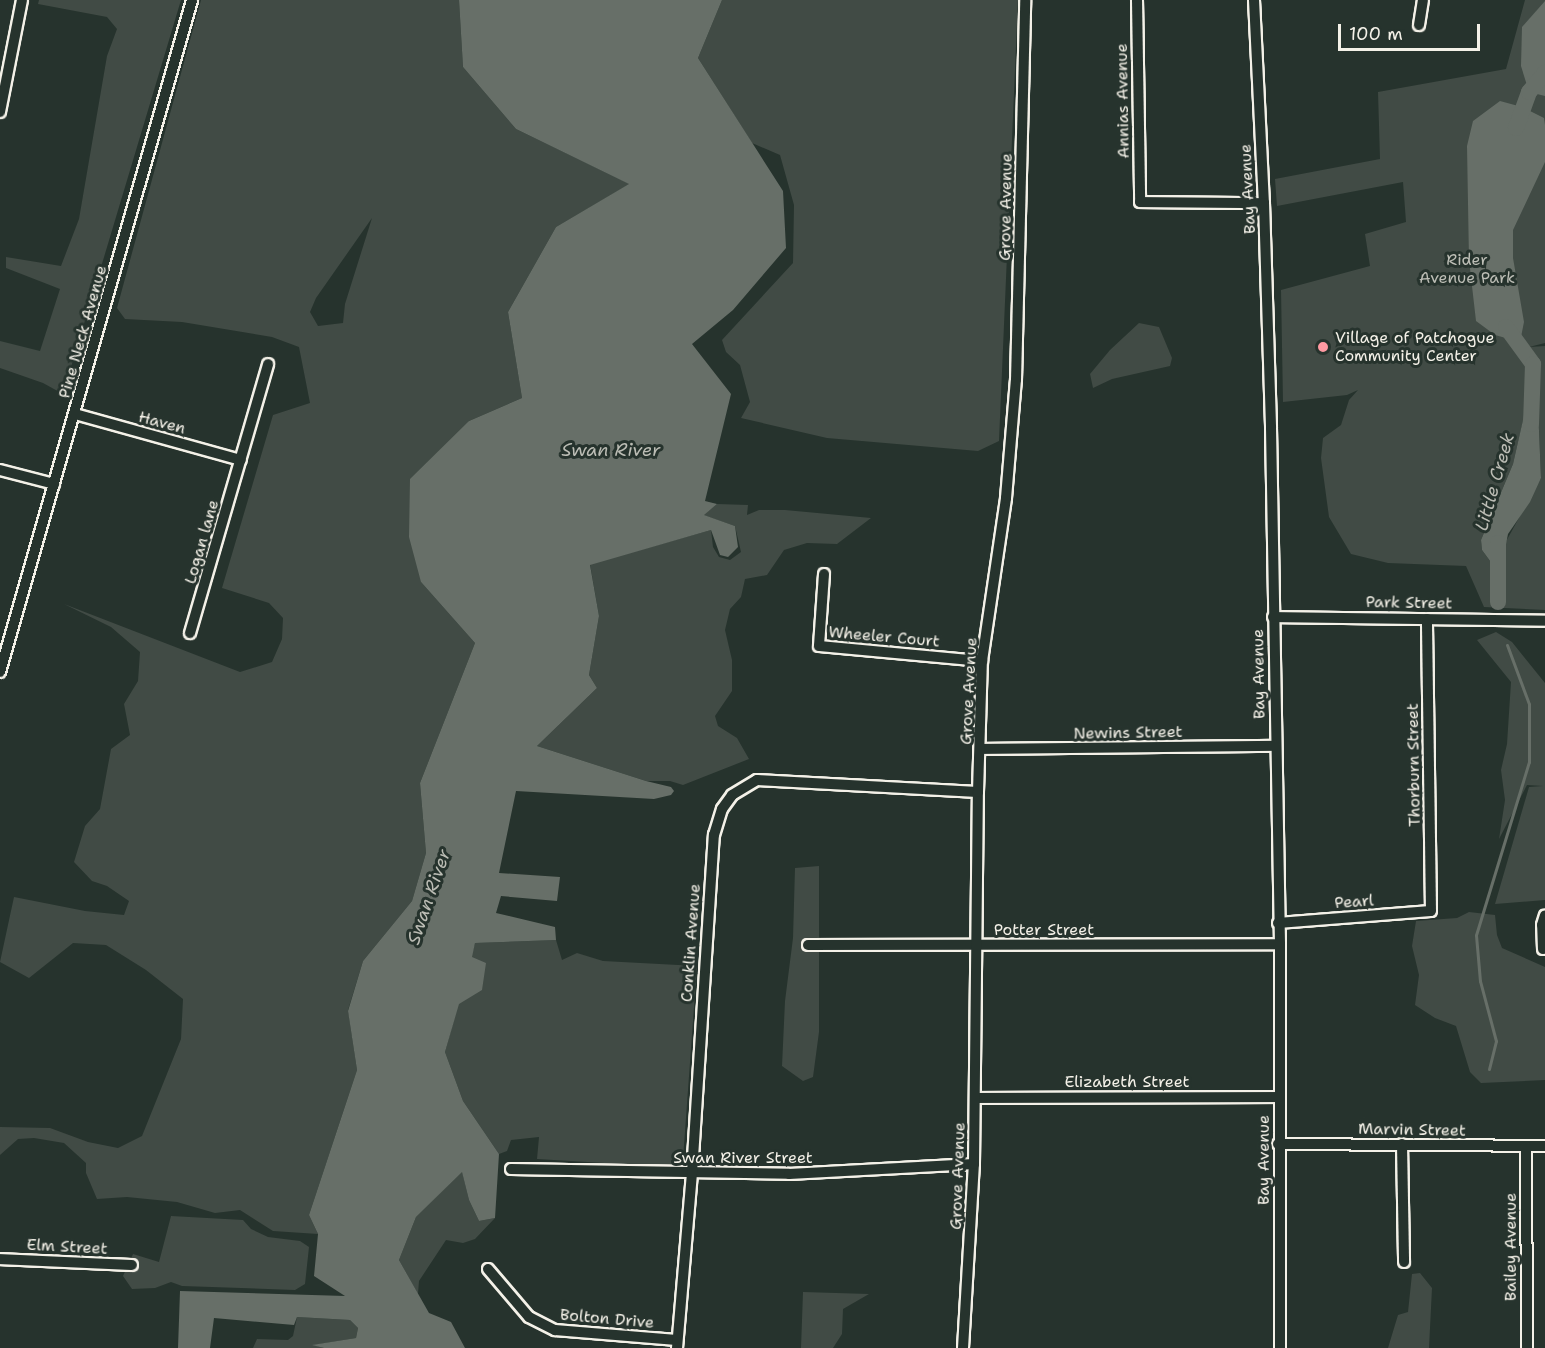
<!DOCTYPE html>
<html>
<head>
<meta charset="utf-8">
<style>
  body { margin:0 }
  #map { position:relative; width:1545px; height:1348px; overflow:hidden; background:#26332d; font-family:"Shantell Sans",sans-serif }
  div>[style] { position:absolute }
  .green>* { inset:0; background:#414b45 }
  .water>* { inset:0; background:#676f68 }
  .stream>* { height:3px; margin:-1.5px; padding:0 1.5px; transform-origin:1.5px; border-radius:1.5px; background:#676f68 }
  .river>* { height:16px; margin:-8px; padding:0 8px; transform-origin:8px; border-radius:8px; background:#676f68 }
  .roads { filter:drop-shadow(2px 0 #f4f1e8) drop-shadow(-2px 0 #f4f1e8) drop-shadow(0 2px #f4f1e8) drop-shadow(0 -2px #f4f1e8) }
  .street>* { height:10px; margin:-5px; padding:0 5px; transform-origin:5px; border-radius:5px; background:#26332d }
  .dots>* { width:16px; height:16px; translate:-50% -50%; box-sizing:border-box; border:3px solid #26332d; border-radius:50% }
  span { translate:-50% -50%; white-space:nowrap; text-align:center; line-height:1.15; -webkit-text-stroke:6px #26332d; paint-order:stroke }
  .street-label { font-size:16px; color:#f4f1e8 }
  .park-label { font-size:16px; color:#bebfb7 }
  .poi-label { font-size:16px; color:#f4f1e8 }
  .left { translate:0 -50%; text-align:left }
  .water-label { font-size:18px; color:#bcbdb5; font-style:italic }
  .scale { position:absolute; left:1338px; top:24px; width:142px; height:27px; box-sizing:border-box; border:3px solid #f4f1e8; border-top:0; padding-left:8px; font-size:18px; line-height:21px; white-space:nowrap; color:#f4f1e8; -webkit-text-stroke:4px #26332d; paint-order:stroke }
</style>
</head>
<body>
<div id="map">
  <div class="green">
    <i style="clip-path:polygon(39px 0,181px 0,63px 394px,43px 383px,0 368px,0 341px,40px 351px,60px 289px,6px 268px,6px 257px,61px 266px,79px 219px,107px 56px,117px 29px,107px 17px,38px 4px)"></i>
    <i style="clip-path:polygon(evenodd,201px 0,459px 0,463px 67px,516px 129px,630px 184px,556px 227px,508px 312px,522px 398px,469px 421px,421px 582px,475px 643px,420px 783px,426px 853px,412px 901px,363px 961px,348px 1010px,357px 1070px,309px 1215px,318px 1234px,273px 1231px,240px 1210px,215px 1213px,177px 1202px,127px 1197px,97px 1199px,86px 1173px,86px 1163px,64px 1143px,34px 1138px,18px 1139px,0 1155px,0 1127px,50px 1128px,88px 1142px,118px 1148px,142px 1136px,181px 1039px,183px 999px,146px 970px,106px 945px,73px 943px,29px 978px,0 962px,14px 897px,85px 911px,124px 915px,129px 901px,107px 886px,92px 881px,74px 862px,85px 826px,100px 809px,111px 749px,130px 735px,124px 704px,138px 681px,140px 652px,111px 627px,64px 604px,240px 672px,272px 662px,282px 639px,283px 618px,269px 603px,222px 588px,273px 415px,310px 403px,299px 347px,272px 337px,182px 322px,125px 319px,117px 308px,201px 0,372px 218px,345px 304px,343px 323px,318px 326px,310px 312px,316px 298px,372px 218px)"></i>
    <i style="clip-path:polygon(722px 0,1018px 0,999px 441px,978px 451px,827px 438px,741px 418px,750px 402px,740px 365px,726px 352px,722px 340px,793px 263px,794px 205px,780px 155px,752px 143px,698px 58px)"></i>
    <i style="clip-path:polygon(evenodd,1525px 0,1545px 0,1545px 343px,1529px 347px,1545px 346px,1545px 610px,1484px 607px,1466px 566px,1388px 563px,1351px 554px,1329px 517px,1321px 458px,1323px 438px,1341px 425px,1349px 400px,1358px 390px,1347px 395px,1283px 402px,1281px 290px,1370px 266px,1365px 234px,1406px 222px,1403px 182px,1277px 206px,1275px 179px,1380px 159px,1378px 92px,1506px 69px,1525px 0,1528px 399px,1538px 407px,1541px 478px,1493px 565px,1482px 550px,1481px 540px,1513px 464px,1528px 399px)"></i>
    <i style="clip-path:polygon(1139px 323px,1159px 327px,1172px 358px,1170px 366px,1112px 379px,1093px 388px,1090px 374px,1110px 350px)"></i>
    <i style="clip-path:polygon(717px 504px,748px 505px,747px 515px,759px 510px,785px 510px,871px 518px,837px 544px,807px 543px,784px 550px,767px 575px,745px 579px,741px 597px,730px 609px,725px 630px,732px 660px,732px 691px,715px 716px,718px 726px,737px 738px,749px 759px,683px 785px,670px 781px,646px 781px,537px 746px,597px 688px,589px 675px,599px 616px,590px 564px,711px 530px,713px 547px,719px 557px,730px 560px,741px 552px,735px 526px,703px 515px)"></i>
    <i style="clip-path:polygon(1496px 632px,1512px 642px,1545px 683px,1545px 900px,1495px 904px,1529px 787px,1543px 786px,1527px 785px,1499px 839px,1505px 800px,1501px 770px,1507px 744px,1511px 682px,1477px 640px)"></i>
    <i style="clip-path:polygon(819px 866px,819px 1032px,813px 1077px,803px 1081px,782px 1066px,785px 1001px,793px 938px,795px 868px)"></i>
    <i style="clip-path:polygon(1469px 912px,1495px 915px,1497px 935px,1502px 948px,1545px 967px,1545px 1080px,1481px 1083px,1470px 1072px,1456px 1026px,1435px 1018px,1415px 1005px,1419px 975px,1412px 946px,1416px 921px,1457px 918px)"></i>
    <i style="clip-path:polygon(556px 940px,562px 960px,577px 953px,603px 961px,697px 966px,683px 1159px,672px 1167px,537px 1159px,539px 1137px,511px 1140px,507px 1151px,499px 1154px,463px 1101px,445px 1052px,475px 943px)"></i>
    <i style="clip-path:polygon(462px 1171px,469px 1200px,479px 1221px,495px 1218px,475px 1239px,463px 1243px,446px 1240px,419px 1281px,418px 1294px,399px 1260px,416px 1217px)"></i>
    <i style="clip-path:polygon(171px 1216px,243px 1220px,251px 1229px,268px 1237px,300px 1241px,309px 1247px,305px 1284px,295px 1290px,182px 1286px,171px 1282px,155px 1288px,132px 1289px,123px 1276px,133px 1254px,159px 1262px)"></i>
    <i style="clip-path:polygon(1420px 1273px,1432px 1288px,1429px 1348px,1388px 1348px,1398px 1315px,1408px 1312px,1412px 1274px)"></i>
    <i style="clip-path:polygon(803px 1292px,869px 1294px,843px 1309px,842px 1334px,833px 1348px,801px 1348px)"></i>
    <i style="clip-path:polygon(297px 1317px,350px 1320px,358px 1328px,356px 1338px,314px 1345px,324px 1348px,253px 1348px,257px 1339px,288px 1340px,293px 1336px)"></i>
  </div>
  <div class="water">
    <i style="clip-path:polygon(459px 0,722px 0,698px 58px,783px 191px,786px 248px,733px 310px,692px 344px,731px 394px,705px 501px,717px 504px,704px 515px,735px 526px,738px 547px,728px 557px,720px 555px,711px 530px,590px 565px,599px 616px,589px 675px,597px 688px,537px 746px,646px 781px,671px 787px,674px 791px,671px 795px,654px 799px,516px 791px,499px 873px,560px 877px,557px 901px,501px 896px,496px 913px,555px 927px,556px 940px,475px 943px,472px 957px,486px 963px,482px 990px,459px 1004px,445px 1052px,463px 1101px,499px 1154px,495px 1218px,479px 1221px,469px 1200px,462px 1172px,416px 1217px,399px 1260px,429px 1313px,451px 1322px,465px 1348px,324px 1348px,312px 1345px,356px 1338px,358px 1328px,350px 1320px,297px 1317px,294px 1325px,214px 1318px,210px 1348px,178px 1348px,180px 1291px,345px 1296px,314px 1276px,318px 1234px,309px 1215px,357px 1070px,348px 1011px,363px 961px,412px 901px,426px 853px,420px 783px,475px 643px,421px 582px,409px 537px,410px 479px,469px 421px,522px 398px,508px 312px,556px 227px,629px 184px,516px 129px,463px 67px)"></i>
    <i style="clip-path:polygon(1545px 1px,1545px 96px,1529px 92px,1521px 66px,1522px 27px)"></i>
    <i style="clip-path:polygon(1500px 101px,1522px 107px,1544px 118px,1545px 125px,1545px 162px,1513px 230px,1513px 258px,1524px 322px,1520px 342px,1495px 335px,1476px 321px,1469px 260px,1467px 146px,1473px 121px)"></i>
    <i style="clip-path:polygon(1528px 398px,1538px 407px,1541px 478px,1530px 502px,1508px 534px,1502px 565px,1493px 565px,1482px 550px,1481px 540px,1513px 464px)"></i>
  </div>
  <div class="stream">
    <i style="left:1489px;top:1069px;width:29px;rotate:-76deg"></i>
    <i style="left:1496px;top:1041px;width:62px;rotate:-104.9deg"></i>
    <i style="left:1480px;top:981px;width:46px;rotate:-95deg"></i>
    <i style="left:1476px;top:935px;width:181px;rotate:-73deg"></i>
    <i style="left:1529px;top:762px;width:58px;rotate:-90deg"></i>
    <i style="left:1529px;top:704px;width:63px;rotate:-110.4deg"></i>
  </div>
  <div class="river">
    <i style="left:1516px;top:128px;width:38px;rotate:-70deg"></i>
    <i style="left:1529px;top:92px;width:25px;rotate:-50deg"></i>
    <i style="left:1506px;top:327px;width:46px;rotate:53.9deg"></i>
    <i style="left:1533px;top:364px;width:60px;rotate:91.9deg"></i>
    <i style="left:1498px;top:543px;width:59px;rotate:90deg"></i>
  </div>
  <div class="roads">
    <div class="street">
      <i style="left:1137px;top:0;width:202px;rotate:89.1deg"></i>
      <i style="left:1140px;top:202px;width:124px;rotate:0.5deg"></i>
      <i style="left:1254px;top:0;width:203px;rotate:87.2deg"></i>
      <i style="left:1264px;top:203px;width:225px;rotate:88.2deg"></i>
      <i style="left:1271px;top:428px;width:516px;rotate:89deg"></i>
      <i style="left:1280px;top:944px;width:404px;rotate:90deg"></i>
      <i style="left:1419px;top:25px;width:25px;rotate:-81deg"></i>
      <i style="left:0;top:112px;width:114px;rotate:-78.9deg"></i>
      <i style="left:75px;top:414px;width:172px;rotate:15.5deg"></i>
      <i style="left:0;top:470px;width:56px;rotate:14.5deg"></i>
      <i style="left:824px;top:574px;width:72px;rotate:94deg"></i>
      <i style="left:819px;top:646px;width:164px;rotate:5.3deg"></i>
      <i style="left:1273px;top:617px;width:272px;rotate:0.8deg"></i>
      <i style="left:190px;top:633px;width:280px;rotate:-73.8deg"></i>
      <i style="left:0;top:672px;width:699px;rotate:-74.05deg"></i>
      <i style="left:981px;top:749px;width:295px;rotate:-0.6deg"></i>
      <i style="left:1278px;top:923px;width:153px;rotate:-4.5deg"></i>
      <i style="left:1431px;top:911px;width:292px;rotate:-90.8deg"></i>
      <i style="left:808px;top:945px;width:472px;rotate:-0.1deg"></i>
      <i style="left:1543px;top:949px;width:24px;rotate:-92deg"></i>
      <i style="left:1542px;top:925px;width:10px;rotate:-73deg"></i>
      <i style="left:975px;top:1098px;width:304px;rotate:-0.2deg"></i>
      <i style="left:1278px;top:1144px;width:267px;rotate:0.4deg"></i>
      <i style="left:1402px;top:1144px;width:118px;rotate:89deg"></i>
      <i style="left:1526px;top:1147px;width:201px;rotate:89.7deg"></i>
      <i style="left:511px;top:1169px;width:278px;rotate:1deg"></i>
      <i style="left:789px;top:1174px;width:185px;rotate:-3.1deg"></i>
      <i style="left:0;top:1259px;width:132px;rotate:2.6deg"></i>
      <i style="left:488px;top:1269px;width:63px;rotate:49.5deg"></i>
      <i style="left:529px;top:1317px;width:29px;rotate:27deg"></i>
      <i style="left:555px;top:1330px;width:122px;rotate:4.7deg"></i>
      <i style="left:677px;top:1348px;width:176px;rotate:-85.1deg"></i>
      <i style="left:692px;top:1173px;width:339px;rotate:-86.3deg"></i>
      <i style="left:714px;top:835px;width:27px;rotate:-73deg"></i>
      <i style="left:722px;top:809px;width:17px;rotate:-54deg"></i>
      <i style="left:732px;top:795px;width:29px;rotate:-31deg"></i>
      <i style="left:757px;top:780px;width:221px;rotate:3.1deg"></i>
      <i style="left:963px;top:1348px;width:184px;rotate:-86.6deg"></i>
      <i style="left:974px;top:1164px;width:372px;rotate:-89.4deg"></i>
      <i style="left:978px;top:792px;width:131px;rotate:-88.3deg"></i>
      <i style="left:982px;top:661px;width:165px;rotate:-81.6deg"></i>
      <i style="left:1006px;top:498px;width:118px;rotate:-85.2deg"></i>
      <i style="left:1016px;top:380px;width:380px;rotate:-88.6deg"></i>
    </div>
  </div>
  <div class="dots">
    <i style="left:1323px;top:347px;background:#ff9aa2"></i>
  </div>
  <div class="street-label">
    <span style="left:1123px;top:101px;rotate:-91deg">Annias Avenue</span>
    <span style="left:1248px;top:189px;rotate:-93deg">Bay Avenue</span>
    <span style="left:1006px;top:207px;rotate:-89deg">Grove Avenue</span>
    <span style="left:83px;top:332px;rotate:-74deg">Pine Neck Avenue</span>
    <span style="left:162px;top:423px;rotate:15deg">Haven</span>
    <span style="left:202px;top:542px;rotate:-74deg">Logan lane</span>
    <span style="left:1409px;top:603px;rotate:1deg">Park Street</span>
    <span style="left:884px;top:637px;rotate:5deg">Wheeler Court</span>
    <span style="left:1259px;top:674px;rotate:-91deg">Bay Avenue</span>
    <span style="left:969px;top:691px;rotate:-87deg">Grove Avenue</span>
    <span style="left:1128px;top:733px;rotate:-1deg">Newins Street</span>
    <span style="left:1414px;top:765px;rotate:-91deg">Thorburn Street</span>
    <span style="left:1354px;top:902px;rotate:-4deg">Pearl</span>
    <span style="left:1044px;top:930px">Potter Street</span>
    <span style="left:691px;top:943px;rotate:-86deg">Conklin Avenue</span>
    <span style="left:1127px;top:1082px">Elizabeth Street</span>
    <span style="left:1412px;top:1130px;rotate:1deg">Marvin Street</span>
    <span style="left:743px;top:1158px">Swan River Street</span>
    <span style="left:1264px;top:1160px;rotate:-90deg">Bay Avenue</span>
    <span style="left:958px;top:1176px;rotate:-88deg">Grove Avenue</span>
    <span style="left:67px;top:1247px;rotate:3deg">Elm Street</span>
    <span style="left:1511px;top:1247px;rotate:-90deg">Bailey Avenue</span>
    <span style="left:607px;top:1319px;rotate:5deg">Bolton Drive</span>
  </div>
  <div class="park-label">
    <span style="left:1467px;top:269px">Rider<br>Avenue Park</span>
  </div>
  <div class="poi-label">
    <span class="left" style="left:1335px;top:347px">Village of Patchogue<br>Community Center</span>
  </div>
  <div class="water-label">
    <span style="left:611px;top:450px">Swan River</span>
    <span style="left:1495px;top:482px;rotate:-74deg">Little Creek</span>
    <span style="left:429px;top:897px;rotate:-71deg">Swan River</span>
  </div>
  <div class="scale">100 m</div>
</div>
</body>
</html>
